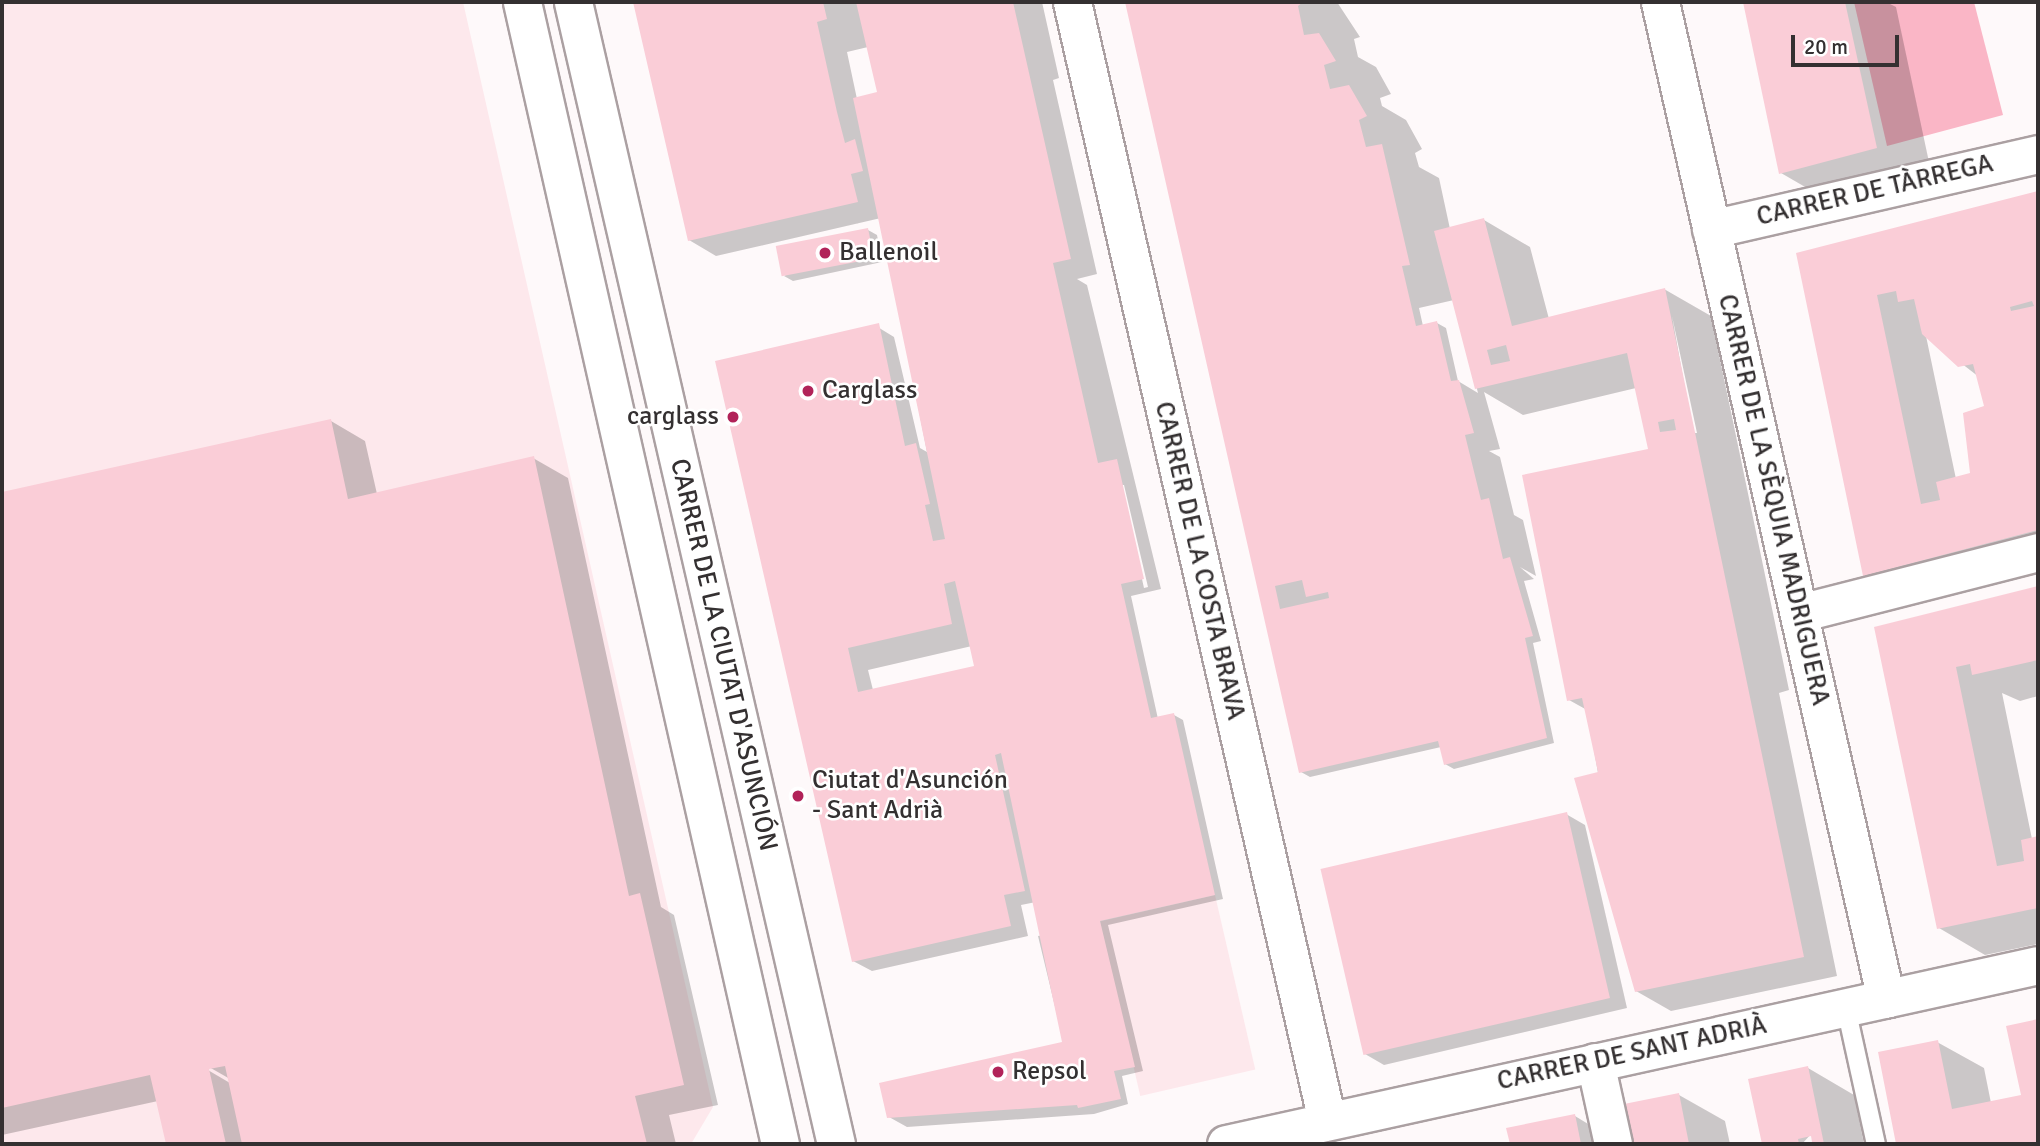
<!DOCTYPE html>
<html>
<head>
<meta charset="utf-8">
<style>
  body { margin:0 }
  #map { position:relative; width:2040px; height:1146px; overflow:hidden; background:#fef9fa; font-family:Signika,sans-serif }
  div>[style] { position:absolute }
  .built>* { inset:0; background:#fde8ec; transform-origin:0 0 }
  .green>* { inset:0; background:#fab6c6 }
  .shadow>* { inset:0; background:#0003 }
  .building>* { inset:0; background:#facdd7; transform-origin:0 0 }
  .roads { filter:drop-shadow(2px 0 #aba0a2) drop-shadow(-2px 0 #aba0a2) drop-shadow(0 2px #aba0a2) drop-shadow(0 -2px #aba0a2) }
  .service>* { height:18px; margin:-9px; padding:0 9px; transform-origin:9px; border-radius:9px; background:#fff }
  .minor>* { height:37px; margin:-18.5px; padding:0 18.5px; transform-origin:18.5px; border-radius:18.5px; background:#fff }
  .dots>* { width:19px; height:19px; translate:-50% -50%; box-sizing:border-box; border:4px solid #fff; border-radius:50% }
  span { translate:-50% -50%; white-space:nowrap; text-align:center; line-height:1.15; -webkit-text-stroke:5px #fff; paint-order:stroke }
  .street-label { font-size:26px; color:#343031 }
  .poi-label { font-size:26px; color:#343031 }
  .left { translate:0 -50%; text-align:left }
  .right { translate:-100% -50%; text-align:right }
  .frame { position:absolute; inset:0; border:4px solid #343031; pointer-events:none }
  .scale { position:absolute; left:1791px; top:35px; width:108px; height:32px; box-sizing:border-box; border:4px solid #343031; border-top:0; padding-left:9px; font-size:21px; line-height:24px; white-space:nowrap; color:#343031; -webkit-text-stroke:5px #fff; paint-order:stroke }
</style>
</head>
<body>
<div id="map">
  <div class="built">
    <i style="clip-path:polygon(2px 2px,463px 2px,713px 1107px,691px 1144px,2px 1144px)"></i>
    <i style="left:1215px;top:895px;width:179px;height:118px;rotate:77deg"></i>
  </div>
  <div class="green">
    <i style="clip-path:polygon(1854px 2px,1974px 2px,2003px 115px,1887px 146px)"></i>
  </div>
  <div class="shadow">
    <i style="clip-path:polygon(evenodd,635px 2px,1042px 2px,1059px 78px,1053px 80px,1097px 274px,1077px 279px,1087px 285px,1161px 589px,1131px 596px,1158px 719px,1174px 715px,1183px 720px,1223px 899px,1108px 925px,1143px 1071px,1122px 1076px,1128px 1104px,1094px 1114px,907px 1127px,889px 1117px,1064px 1044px,1038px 936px,1044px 935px,1036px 902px,1021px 905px,1028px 936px,872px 971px,853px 961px,759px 545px,876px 326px,894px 337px,920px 448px,927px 452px,881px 218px,716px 256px,689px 240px,635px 2px,868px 47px,882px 93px,857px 99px,847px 52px,868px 47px,635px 2px,1121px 485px,1124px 485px,1148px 587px,1144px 588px,1121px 485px,635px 2px,972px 646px,977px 670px,873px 690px,868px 670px,972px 646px)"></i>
    <i style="clip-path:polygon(evenodd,1126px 2px,1337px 2px,1360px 37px,1354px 39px,1358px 57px,1376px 67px,1391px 94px,1380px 98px,1382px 106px,1406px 120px,1422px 149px,1415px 153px,1419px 167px,1439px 178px,1450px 229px,1484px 220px,1530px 247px,1549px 319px,1664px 289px,1711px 316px,1789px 690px,1779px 693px,1837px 976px,1671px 1011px,1636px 991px,1587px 710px,1569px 700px,1650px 450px,1636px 388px,1523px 415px,1484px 392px,1500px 449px,1489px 451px,1500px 457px,1514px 515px,1523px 520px,1536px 576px,1520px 567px,1534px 579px,1524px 581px,1541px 641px,1533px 643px,1554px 743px,1454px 769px,1445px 764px,1441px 747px,1310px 777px,1301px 772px,1126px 2px,1454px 300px,1478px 393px,1458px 381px,1446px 328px,1437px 323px,1423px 326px,1419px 308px,1454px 300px,1126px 2px,1672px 316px,1697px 433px,1693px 433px,1672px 316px)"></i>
    <i style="clip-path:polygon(1745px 2px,1886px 2px,1896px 7px,1933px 181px,1838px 206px,1781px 173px)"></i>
    <i style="clip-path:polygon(evenodd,2038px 194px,2038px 569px,1912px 602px,1865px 575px,1798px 254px,2038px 194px,1926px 336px,1979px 377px,1986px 407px,1972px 475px,1956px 479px,1926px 336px)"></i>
    <i style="clip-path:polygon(868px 230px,877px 235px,882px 262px,793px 281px,784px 276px)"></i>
    <i style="clip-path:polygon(evenodd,331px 421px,365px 441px,377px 494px,533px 458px,568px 478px,661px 907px,674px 915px,718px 1105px,669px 1115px,676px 1144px,168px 1144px,158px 1101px,2px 1135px,2px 493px,331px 421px,202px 1063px,230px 1079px,230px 1083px,201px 1066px,202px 1063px)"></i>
    <i style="clip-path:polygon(2038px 587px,2038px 696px,2020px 701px,2002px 693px,2032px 839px,2038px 838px,2038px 944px,1985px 955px,1939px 928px,1876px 629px)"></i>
    <i style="clip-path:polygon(1566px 814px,1585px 825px,1627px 1008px,1384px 1065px,1365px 1054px)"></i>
    <i style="clip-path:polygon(2038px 1021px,2038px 1144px,1898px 1144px,1880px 1054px,1937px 1042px,1984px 1068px,1991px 1103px,2023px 1096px,2008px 1027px)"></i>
    <i style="clip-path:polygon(1808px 1068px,1854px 1095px,1864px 1144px,1808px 1144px,1814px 1143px,1812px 1133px,1802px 1144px,1763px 1144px,1750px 1080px)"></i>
    <i style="clip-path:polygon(1679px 1095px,1725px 1121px,1730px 1144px,1629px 1144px)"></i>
    <i style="clip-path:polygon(1575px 1116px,1621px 1144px,1511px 1144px,1508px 1129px)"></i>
  </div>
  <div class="building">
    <i style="clip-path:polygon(633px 2px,823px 2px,827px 19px,817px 22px,837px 112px,845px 143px,855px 139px,863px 171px,851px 174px,858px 202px,688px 241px)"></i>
    <i style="clip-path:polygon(evenodd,856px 2px,1013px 2px,1071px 259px,1053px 263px,1098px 463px,1117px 459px,1144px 579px,1121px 584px,1151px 718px,1174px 713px,1215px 895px,1100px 921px,1135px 1067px,1114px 1071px,1121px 1099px,1078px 1108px,1077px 1105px,887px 1118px,879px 1083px,1062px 1042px,1001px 753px,995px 755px,1025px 891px,1004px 895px,1011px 926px,852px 962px,715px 361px,879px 323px,905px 446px,916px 443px,930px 504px,925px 505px,933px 541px,945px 539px,853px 98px,877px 92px,856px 2px,955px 581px,974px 666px,858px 692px,848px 648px,952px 624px,944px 584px,955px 581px)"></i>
    <i style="clip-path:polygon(evenodd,1125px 2px,1303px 2px,1298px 6px,1304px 35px,1319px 33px,1336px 61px,1324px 65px,1330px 89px,1349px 85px,1367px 116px,1359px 120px,1366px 147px,1382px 144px,1410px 265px,1402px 266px,1416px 326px,1437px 321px,1451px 381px,1459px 380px,1474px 433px,1465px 435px,1481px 500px,1489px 498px,1503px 559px,1510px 557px,1533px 636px,1525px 638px,1547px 738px,1444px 765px,1438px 741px,1299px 773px,1125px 2px,1302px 580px,1306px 597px,1328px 592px,1329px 598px,1280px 609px,1275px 586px,1302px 580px)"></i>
    <i style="clip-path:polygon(1743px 2px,1845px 2px,1877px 148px,1779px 174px)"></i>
    <i style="clip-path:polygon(evenodd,2038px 191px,2038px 530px,1863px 576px,1796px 253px,2038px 191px,1896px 291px,1898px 302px,1914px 299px,1922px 334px,1958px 367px,1973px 364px,1984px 406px,1963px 413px,1970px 473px,1936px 482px,1940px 500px,1921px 504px,1877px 295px,1896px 291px,2038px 191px,2032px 301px,2034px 306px,2011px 311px,2010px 307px,2032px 301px)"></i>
    <i style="clip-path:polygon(evenodd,1484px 218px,1512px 326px,1665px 288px,1804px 957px,1635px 992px,1574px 778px,1598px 772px,1582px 698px,1567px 701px,1522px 475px,1648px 449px,1627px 353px,1475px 389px,1434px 231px,1484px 218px,1506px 345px,1510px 361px,1491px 365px,1487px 350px,1506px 345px,1484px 218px,1674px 419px,1676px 430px,1660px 432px,1658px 422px,1674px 419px)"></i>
    <i style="left:868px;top:228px;width:31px;height:94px;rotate:79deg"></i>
    <i style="clip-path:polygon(331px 419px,348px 499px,534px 456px,629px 896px,640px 893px,684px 1085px,635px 1096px,647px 1144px,242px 1144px,225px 1066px,209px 1069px,226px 1144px,166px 1144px,150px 1075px,2px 1108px,2px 492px)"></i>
    <i style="clip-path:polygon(2038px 586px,2038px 660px,1972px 675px,1970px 664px,1956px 667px,1997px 866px,2024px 861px,2021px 840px,2038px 836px,2038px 908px,1937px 929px,1874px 627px)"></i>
    <i style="left:1567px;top:812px;width:191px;height:253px;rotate:77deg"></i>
    <i style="clip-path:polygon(2038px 1019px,2038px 1144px,1896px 1144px,1878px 1052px,1938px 1040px,1952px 1109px,2021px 1095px,2006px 1026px)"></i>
    <i style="clip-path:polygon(1808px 1066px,1824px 1144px,1806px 1144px,1812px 1142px,1811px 1136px,1798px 1139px,1799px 1144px,1762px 1144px,1748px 1079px)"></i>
    <i style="clip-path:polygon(1679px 1093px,1689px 1144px,1627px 1144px,1619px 1105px)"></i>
    <i style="clip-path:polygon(1575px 1114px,1581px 1144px,1510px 1144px,1506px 1128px)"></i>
  </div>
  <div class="roads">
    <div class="service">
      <i style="left:1846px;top:1008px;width:139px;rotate:77.6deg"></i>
    </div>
    <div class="minor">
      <i style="left:522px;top:2px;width:1171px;rotate:77.27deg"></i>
      <i style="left:573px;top:2px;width:1172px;rotate:77.03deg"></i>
      <i style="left:1072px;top:2px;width:1148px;rotate:77.16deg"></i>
      <i style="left:1660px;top:2px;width:1022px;rotate:77.23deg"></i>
      <i style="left:1711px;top:229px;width:335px;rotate:-12.9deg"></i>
      <i style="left:1799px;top:613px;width:247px;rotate:-14.3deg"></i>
      <i style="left:1595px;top:1062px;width:84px;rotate:77.6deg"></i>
      <i style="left:1226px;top:1144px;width:831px;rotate:-12.43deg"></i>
    </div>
  </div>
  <div class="dots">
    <i style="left:825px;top:253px;background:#b12359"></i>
    <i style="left:808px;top:391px;background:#b12359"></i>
    <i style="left:733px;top:417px;background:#b12359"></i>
    <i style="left:798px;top:796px;background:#b12359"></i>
    <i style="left:998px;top:1072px;background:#b12359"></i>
  </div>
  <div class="street-label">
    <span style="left:1875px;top:191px;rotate:-13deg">CARRER DE TÀRREGA</span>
    <span style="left:1773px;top:500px;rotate:77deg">CARRER DE LA SÈQUIA MADRIGUERA</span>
    <span style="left:1199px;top:561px;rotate:77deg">CARRER DE LA COSTA BRAVA</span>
    <span style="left:723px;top:655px;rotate:77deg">CARRER DE LA CIUTAT D'ASUNCIÓN</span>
    <span style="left:1632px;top:1054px;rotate:-12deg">CARRER DE SANT ADRIÀ</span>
  </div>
  <div class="poi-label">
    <span class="left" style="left:839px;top:253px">Ballenoil</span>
    <span class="left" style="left:822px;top:391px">Carglass</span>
    <span class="right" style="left:719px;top:417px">carglass</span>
    <span class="left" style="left:812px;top:796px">Ciutat d'Asunción<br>- Sant Adrià</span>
    <span class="left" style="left:1012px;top:1072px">Repsol</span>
  </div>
  <div class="frame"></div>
  <div class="scale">20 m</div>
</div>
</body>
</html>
